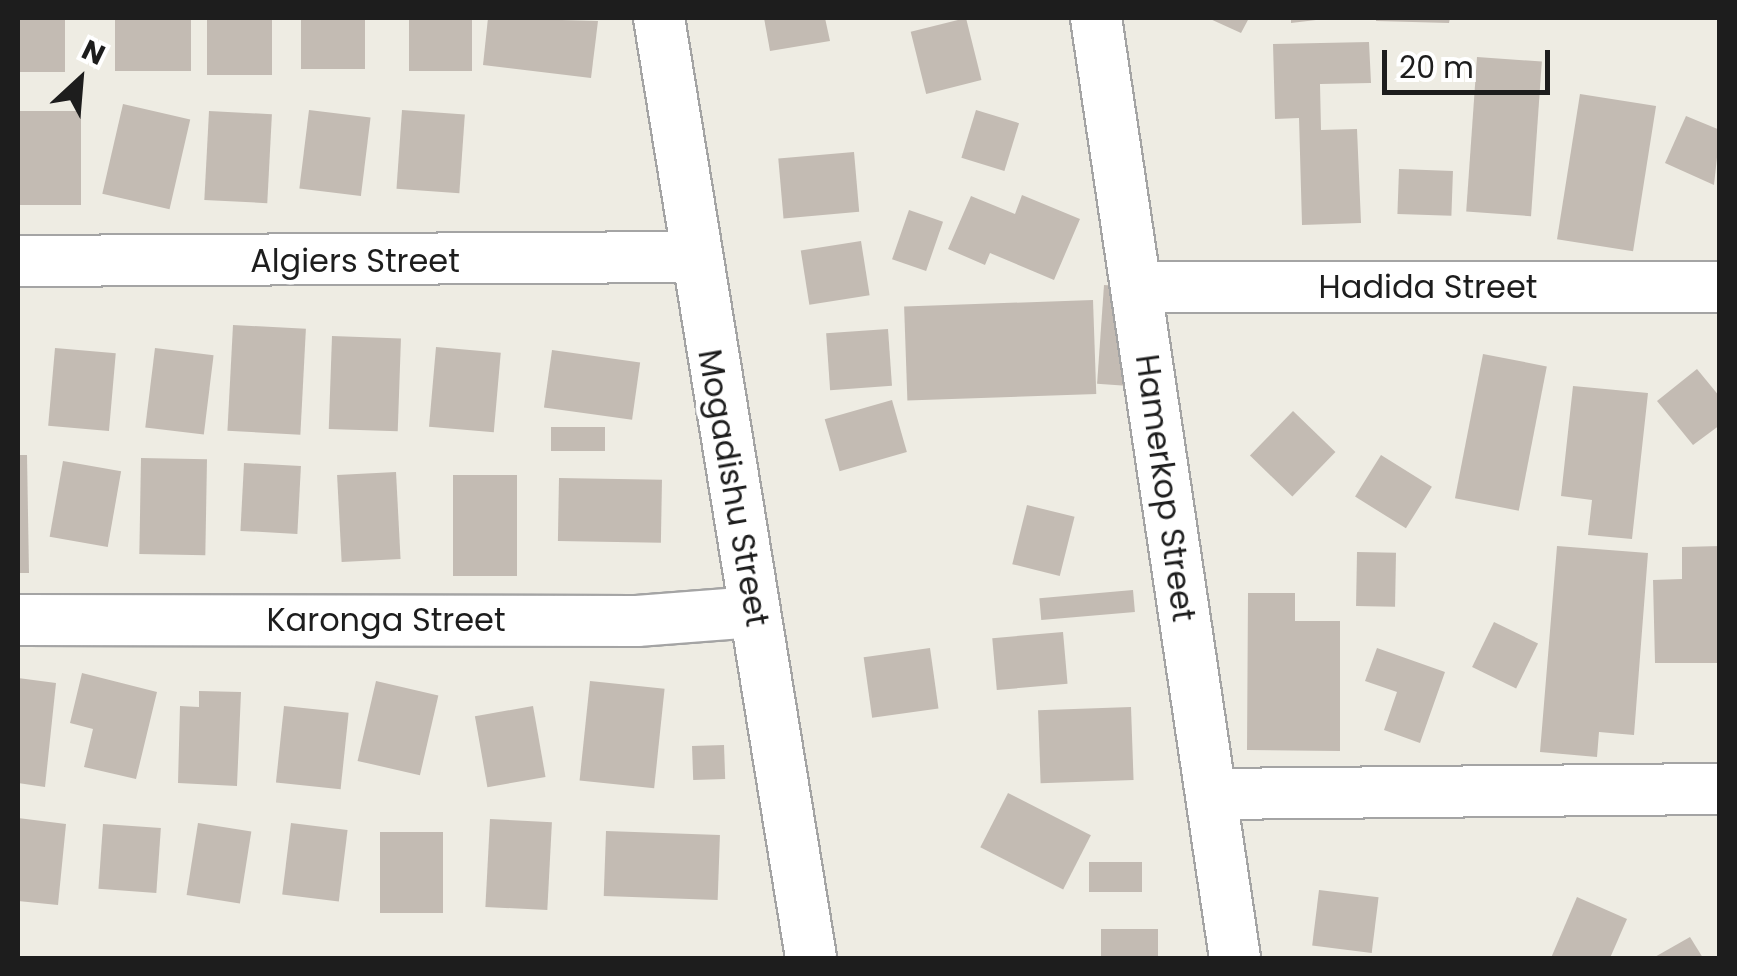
<!DOCTYPE html>
<html>
<head>
<meta charset="utf-8">
<style>
  body { margin:0 }
  #map { position:relative; width:1737px; height:976px; overflow:hidden; background:#eeece3; font-family:Poppins,sans-serif }
  div>[style] { position:absolute }
  .building>* { inset:0; background:#c3bbb3; transform-origin:0 0 }
  .roads { filter:drop-shadow(2px 0 #a4a4a4) drop-shadow(-2px 0 #a4a4a4) drop-shadow(0 2px #a4a4a4) drop-shadow(0 -2px #a4a4a4) }
  .minor>* { height:50px; margin:-25px; padding:0 25px; transform-origin:25px; border-radius:25px; background:#fff }
  span { translate:-50% -50%; white-space:nowrap; text-align:center; line-height:1.15; -webkit-text-stroke:9px #fff; paint-order:stroke }
  .street-label { font-size:32px; color:#1d1d1d }
  .frame { position:absolute; inset:0; border:20px solid #1d1d1d; pointer-events:none }
  .north { position:absolute; left:30px; top:30px; width:100px; height:100px; -webkit-text-stroke:8px #fff; paint-order:stroke; rotate:26deg; font-size:28px; font-weight:700; line-height:40px; text-align:center; color:#1d1d1d }
  .north::after { content:''; display:block; margin:auto; width:35px; height:45px; background:#1d1d1d; clip-path:polygon(50% 0,100% 100%,50% 72%,0 100%) }
  .scale { position:absolute; left:1382px; top:50px; width:168px; height:45px; box-sizing:border-box; border:5px solid #1d1d1d; border-top:0; padding-left:12px; font-size:30px; line-height:35px; white-space:nowrap; color:#1d1d1d; -webkit-text-stroke:8px #fff; paint-order:stroke }
</style>
</head>
<body>
<div id="map">
  <div class="building">
    <i style="left:18px;top:18px;width:47px;height:54px"></i>
    <i style="left:115px;top:18px;width:76px;height:53px"></i>
    <i style="left:207px;top:18px;width:65px;height:57px"></i>
    <i style="left:301px;top:18px;width:64px;height:51px"></i>
    <i style="left:409px;top:18px;width:63px;height:53px"></i>
    <i style="clip-path:polygon(488px 18px,598px 21px,591px 78px,483px 65px)"></i>
    <i style="clip-path:polygon(764px 18px,825px 18px,830px 41px,770px 51px)"></i>
    <i style="left:966px;top:18px;width:64px;height:57px;rotate:76deg"></i>
    <i style="clip-path:polygon(1208px 18px,1249px 18px,1241px 33px)"></i>
    <i style="clip-path:polygon(1291px 18px,1316px 18px,1316px 20px,1291px 23px)"></i>
    <i style="clip-path:polygon(1376px 18px,1450px 18px,1449px 23px,1376px 21px)"></i>
    <i style="clip-path:polygon(1369px 42px,1371px 83px,1320px 84px,1321px 130px,1357px 129px,1361px 223px,1302px 225px,1299px 118px,1275px 119px,1273px 44px)"></i>
    <i style="left:1477px;top:57px;width:65px;height:155px;rotate:4deg"></i>
    <i style="left:1580px;top:94px;width:77px;height:147px;rotate:9deg"></i>
    <i style="left:123px;top:104px;width:69px;height:92px;rotate:13deg"></i>
    <i style="left:309px;top:110px;width:62px;height:79px;rotate:7deg"></i>
    <i style="left:402px;top:110px;width:63px;height:79px;rotate:4deg"></i>
    <i style="left:976px;top:110px;width:45px;height:50px;rotate:17deg"></i>
    <i style="left:19px;top:111px;width:62px;height:94px"></i>
    <i style="left:209px;top:111px;width:63px;height:89px;rotate:3deg"></i>
    <i style="clip-path:polygon(1686px 116px,1720px 130px,1714px 185px,1665px 163px)"></i>
    <i style="left:854px;top:152px;width:60px;height:76px;rotate:85deg"></i>
    <i style="left:1399px;top:169px;width:54px;height:45px;rotate:2deg"></i>
    <i style="clip-path:polygon(1022px 195px,1080px 219px,1054px 280px,990px 253px,985px 265px,948px 249px,971px 196px,1015px 214px)"></i>
    <i style="left:909px;top:210px;width:36px;height:52px;rotate:19deg"></i>
    <i style="left:861px;top:241px;width:55px;height:61px;rotate:81deg"></i>
    <i style="left:1104px;top:285px;width:32px;height:99px;rotate:4deg"></i>
    <i style="left:1093px;top:300px;width:94px;height:189px;rotate:88deg"></i>
    <i style="left:233px;top:325px;width:73px;height:106px;rotate:3deg"></i>
    <i style="left:888px;top:329px;width:57px;height:62px;rotate:86deg"></i>
    <i style="left:332px;top:336px;width:69px;height:93px;rotate:2deg"></i>
    <i style="left:436px;top:347px;width:65px;height:80px;rotate:5deg"></i>
    <i style="left:55px;top:348px;width:61px;height:78px;rotate:5deg"></i>
    <i style="left:155px;top:348px;width:59px;height:80px;rotate:7deg"></i>
    <i style="left:552px;top:350px;width:89px;height:58px;rotate:8deg"></i>
    <i style="left:1483px;top:354px;width:65px;height:147px;rotate:11deg"></i>
    <i style="clip-path:polygon(1697px 369px,1720px 397px,1720px 425px,1693px 445px,1657px 401px)"></i>
    <i style="clip-path:polygon(1573px 386px,1648px 393px,1632px 539px,1588px 535px,1592px 500px,1561px 496px)"></i>
    <i style="left:892px;top:400px;width:54px;height:70px;rotate:74deg"></i>
    <i style="left:1293px;top:411px;width:59px;height:62px;rotate:44deg"></i>
    <i style="left:605px;top:427px;width:24px;height:54px;rotate:90deg"></i>
    <i style="clip-path:polygon(18px 455px,27px 455px,29px 573px,18px 573px)"></i>
    <i style="left:1381px;top:455px;width:60px;height:49px;rotate:32deg"></i>
    <i style="left:141px;top:458px;width:66px;height:96px;rotate:1deg"></i>
    <i style="left:63px;top:461px;width:59px;height:77px;rotate:10deg"></i>
    <i style="left:244px;top:463px;width:57px;height:68px;rotate:3deg"></i>
    <i style="left:396px;top:472px;width:87px;height:59px;rotate:87deg"></i>
    <i style="left:453px;top:475px;width:64px;height:101px"></i>
    <i style="left:559px;top:478px;width:103px;height:63px;rotate:1deg"></i>
    <i style="left:1027px;top:505px;width:49px;height:61px;rotate:14deg"></i>
    <i style="clip-path:polygon(1557px 546px,1648px 553px,1634px 735px,1599px 732px,1597px 757px,1540px 752px)"></i>
    <i style="clip-path:polygon(1720px 546px,1720px 663px,1655px 663px,1653px 580px,1682px 579px,1682px 547px)"></i>
    <i style="left:1357px;top:552px;width:39px;height:54px;rotate:1deg"></i>
    <i style="left:1133px;top:590px;width:22px;height:94px;rotate:85deg"></i>
    <i style="clip-path:polygon(1248px 593px,1295px 593px,1295px 621px,1340px 621px,1340px 751px,1247px 750px)"></i>
    <i style="left:1494px;top:622px;width:49px;height:50px;rotate:26deg"></i>
    <i style="left:1063px;top:632px;width:52px;height:71px;rotate:85deg"></i>
    <i style="left:930px;top:648px;width:61px;height:67px;rotate:82deg"></i>
    <i style="clip-path:polygon(1377px 648px,1445px 672px,1420px 743px,1384px 730px,1397px 692px,1365px 681px)"></i>
    <i style="clip-path:polygon(82px 673px,157px 692px,136px 779px,84px 767px,93px 729px,70px 723px)"></i>
    <i style="clip-path:polygon(18px 678px,56px 683px,45px 787px,18px 783px)"></i>
    <i style="left:376px;top:681px;width:64px;height:82px;rotate:13deg"></i>
    <i style="left:590px;top:681px;width:75px;height:100px;rotate:6deg"></i>
    <i style="clip-path:polygon(199px 691px,241px 692px,237px 786px,178px 783px,180px 706px,199px 707px)"></i>
    <i style="left:284px;top:706px;width:65px;height:77px;rotate:6deg"></i>
    <i style="left:533px;top:706px;width:72px;height:59px;rotate:80deg"></i>
    <i style="left:1131px;top:707px;width:73px;height:93px;rotate:88deg"></i>
    <i style="left:724px;top:745px;width:34px;height:32px;rotate:88deg"></i>
    <i style="left:1008px;top:793px;width:93px;height:61px;rotate:27deg"></i>
    <i style="clip-path:polygon(18px 818px,66px 824px,58px 905px,18px 901px)"></i>
    <i style="left:490px;top:819px;width:62px;height:88px;rotate:3deg"></i>
    <i style="left:198px;top:823px;width:54px;height:73px;rotate:9deg"></i>
    <i style="left:291px;top:823px;width:57px;height:72px;rotate:7deg"></i>
    <i style="left:103px;top:824px;width:58px;height:65px;rotate:4deg"></i>
    <i style="left:606px;top:831px;width:114px;height:65px;rotate:2deg"></i>
    <i style="left:380px;top:832px;width:63px;height:81px"></i>
    <i style="left:1089px;top:862px;width:53px;height:30px"></i>
    <i style="left:1319px;top:890px;width:60px;height:56px;rotate:7deg"></i>
    <i style="clip-path:polygon(1577px 897px,1627px 919px,1610px 958px,1551px 958px)"></i>
    <i style="left:1158px;top:929px;width:29px;height:57px;rotate:90deg"></i>
    <i style="clip-path:polygon(1690px 937px,1703px 958px,1653px 958px)"></i>
  </div>
  <div class="roads">
    <div class="minor">
      <i style="left:659px;top:18px;width:952px;rotate:80.81deg"></i>
      <i style="left:1096px;top:18px;width:950px;rotate:81.59deg"></i>
      <i style="left:18px;top:261px;width:675px;rotate:-0.34deg"></i>
      <i style="left:1137px;top:287px;width:583px"></i>
      <i style="left:18px;top:620px;width:619px;rotate:0.09deg"></i>
      <i style="left:637px;top:621px;width:117px;rotate:-4.4deg"></i>
      <i style="left:1213px;top:794px;width:507px;rotate:-0.57deg"></i>
    </div>
  </div>
  <div class="street-label">
    <span style="left:355px;top:261px">Algiers Street</span>
    <span style="left:1428px;top:287px">Hadida Street</span>
    <span style="left:733px;top:488px;rotate:80deg">Mogadishu Street</span>
    <span style="left:1165px;top:488px;rotate:82deg">Hamerkop Street</span>
    <span style="left:386px;top:620px">Karonga Street</span>
  </div>
  <div class="frame"></div>
  <div class="north">N</div>
  <div class="scale">20 m</div>
</div>
</body>
</html>
